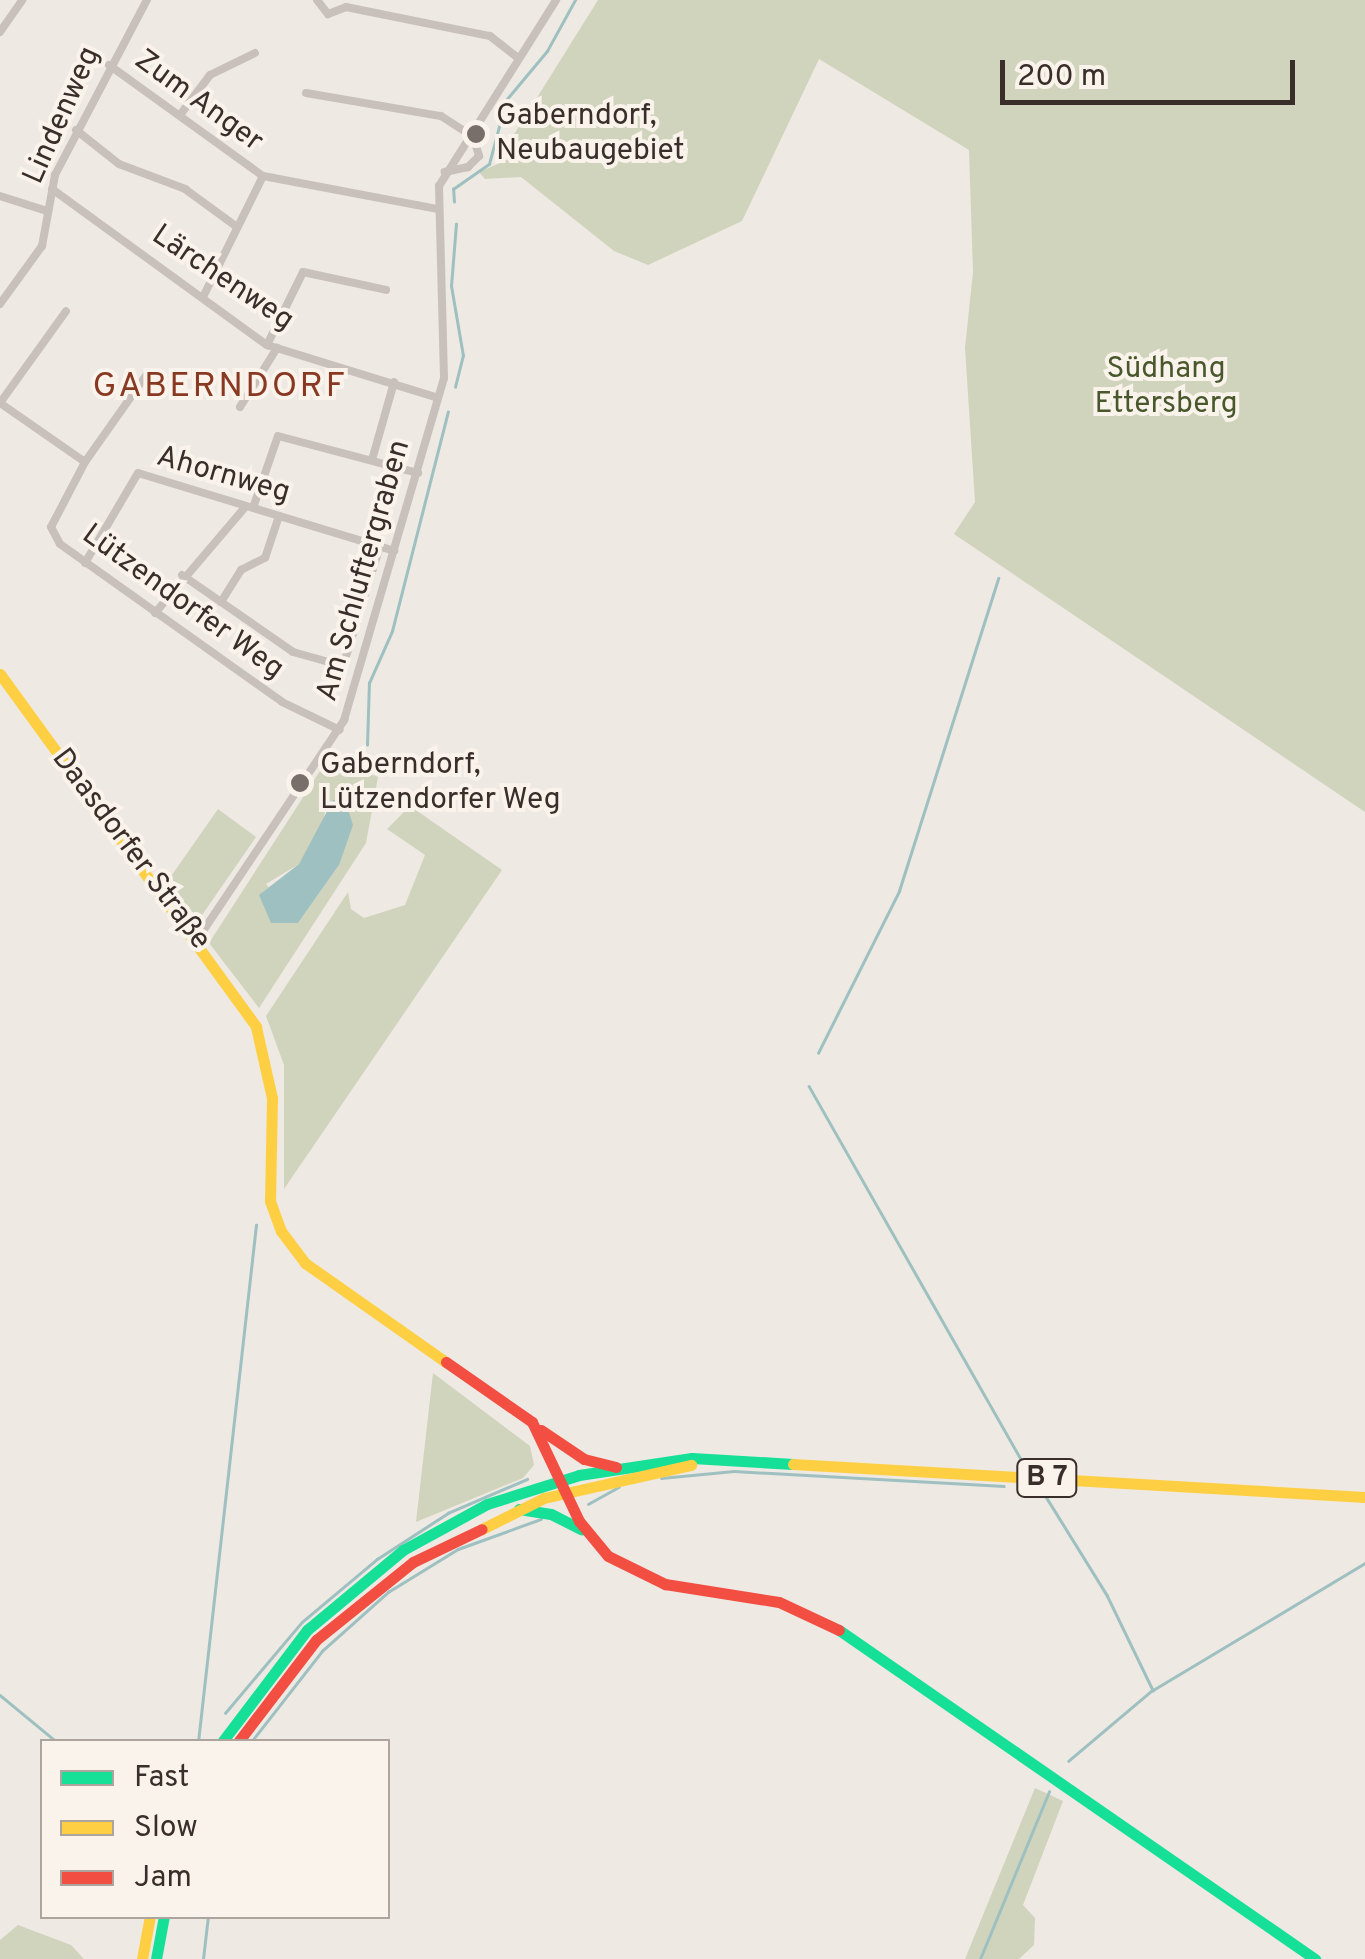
<!DOCTYPE html>
<html>
<head>
<meta charset="utf-8">
<style>
  body { margin:0 }
  #map { position:relative; width:1365px; height:1959px; overflow:hidden; background:#eee9e3; font-family:Overpass,sans-serif }
  div>[style] { position:absolute }
  .green>* { inset:0; background:#d0d4bc }
  .water>* { inset:0; background:#9ec0c0 }
  .stream>* { height:2.5px; margin:-1.25px; padding:0 1.25px; transform-origin:1.25px; border-radius:1.25px; background:#9ec0c0 }
  .street>* { height:8px; margin:-4px; padding:0 4px; transform-origin:4px; border-radius:4px; background:#c8c1bb }
  .fast>* { height:11px; margin:-5.5px; padding:0 5.5px; transform-origin:5.5px; border-radius:5.5px; background:#16e098 }
  .slow>* { height:11px; margin:-5.5px; padding:0 5.5px; transform-origin:5.5px; border-radius:5.5px; background:#ffcf43 }
  .jam>* { height:11px; margin:-5.5px; padding:0 5.5px; transform-origin:5.5px; border-radius:5.5px; background:#f24e42 }
  .dots>* { width:28px; height:28px; translate:-50% -50%; box-sizing:border-box; border:5px solid #faf3eb; border-radius:50% }
  span { translate:-50% -50%; white-space:nowrap; text-align:center; line-height:1.15; -webkit-text-stroke:8px #faf3eb; paint-order:stroke }
  .shield-label span { padding:2px 8px; background:#faf3eb; border:2px solid; border-radius:8px; -webkit-text-stroke-width:0 }
  .shield-label { font-size:28px; color:#392e29; font-weight:700 }
  .street-label { font-size:30px; color:#392e29 }
  .poi-label { font-size:30px; color:#392e29 }
  .left { translate:0 -50%; text-align:left }
  .park-label { font-size:30px; color:#48582c }
  .quarter-label { font-size:35px; color:#893821; letter-spacing:2.5px }
  .legend { position:absolute; left:40px; top:1739px; width:350px; height:180px; box-sizing:border-box; background:#faf3eb; border:2px solid #ada49d; margin:0; padding:12px 18px; list-style:none; font-size:30px; color:#392e29 }
  .legend li { display:flex; align-items:center; gap:20px; height:50px }
  .legend b { width:50px; border:2px solid #ada49d }
  .scale { position:absolute; left:1000px; top:60px; width:295px; height:45px; box-sizing:border-box; border:5px solid #392e29; border-top:0; padding-left:12px; font-size:30px; line-height:35px; white-space:nowrap; color:#392e29; -webkit-text-stroke:8px #faf3eb; paint-order:stroke }
</style>
</head>
<body>
<div id="map">
  <div class="green">
    <i style="clip-path:polygon(598px 0,1365px 0,1365px 812px,954px 534px,975px 502px,965px 348px,973px 272px,969px 150px,819px 59px,742px 221px,648px 265px,614px 251px,521px 177px,485px 179px,479px 172px,507px 160px,513px 136px)"></i>
    <i style="clip-path:polygon(evenodd,329px 757px,378px 777px,366px 843px,259px 1008px,209px 943px,329px 757px,326px 806px,339px 865px,298px 923px,266px 884px,299px 864px,322px 828px,326px 806px)"></i>
    <i style="clip-path:polygon(410px 806px,502px 870px,284px 1189px,284px 1065px,266px 1016px,348px 892px,351px 909px,364px 918px,405px 905px,425px 855px,387px 829px)"></i>
    <i style="clip-path:polygon(218px 809px,256px 837px,202px 915px,194px 914px,167px 882px)"></i>
    <i style="clip-path:polygon(433px 1373px,530px 1446px,534px 1465px,523px 1478px,416px 1522px)"></i>
    <i style="clip-path:polygon(1035px 1788px,1063px 1801px,1023px 1905px,1035px 1918px,1034px 1945px,1019px 1959px,965px 1959px)"></i>
    <i style="clip-path:polygon(18px 1925px,71px 1945px,84px 1959px,0 1959px,0 1940px)"></i>
  </div>
  <div class="water">
    <i style="clip-path:polygon(333px 800px,346px 803px,353px 825px,339px 865px,298px 923px,271px 923px,259px 895px,299px 864px)"></i>
  </div>
  <div class="stream">
    <i style="left:454px;top:202px;width:13px;rotate:-94deg"></i>
    <i style="left:453px;top:189px;width:44px;rotate:-34.8deg"></i>
    <i style="left:489px;top:164px;width:66px;rotate:-75.1deg"></i>
    <i style="left:506px;top:100px;width:64px;rotate:-50.1deg"></i>
    <i style="left:547px;top:51px;width:58px;rotate:-61.2deg"></i>
    <i style="left:455px;top:387px;width:32px;rotate:-76deg"></i>
    <i style="left:463px;top:356px;width:71px;rotate:-99.7deg"></i>
    <i style="left:451px;top:286px;width:62px;rotate:-85.4deg"></i>
    <i style="left:367px;top:745px;width:62px;rotate:-88.2deg"></i>
    <i style="left:369px;top:683px;width:57px;rotate:-66.1deg"></i>
    <i style="left:392px;top:631px;width:226px;rotate:-75.7deg"></i>
    <i style="left:818px;top:1053px;width:181px;rotate:-63.4deg"></i>
    <i style="left:899px;top:891px;width:328px;rotate:-72.4deg"></i>
    <i style="left:809px;top:1086px;width:431px;rotate:60.4deg"></i>
    <i style="left:661px;top:1478px;width:73px;rotate:-5.5deg"></i>
    <i style="left:734px;top:1471px;width:270px;rotate:3.2deg"></i>
    <i style="left:1045px;top:1495px;width:118px;rotate:58.2deg"></i>
    <i style="left:1107px;top:1595px;width:106px;rotate:64.2deg"></i>
    <i style="left:1153px;top:1690px;width:110px;rotate:139.8deg"></i>
    <i style="left:588px;top:1504px;width:35px;rotate:-29deg"></i>
    <i style="left:1153px;top:1690px;width:247px;rotate:-30.9deg"></i>
    <i style="left:0;top:1695px;width:74px;rotate:39.5deg"></i>
    <i style="left:225px;top:1713px;width:119px;rotate:-49.8deg"></i>
    <i style="left:302px;top:1622px;width:98px;rotate:-40deg"></i>
    <i style="left:377px;top:1559px;width:85px;rotate:-32.9deg"></i>
    <i style="left:448px;top:1513px;width:86px;rotate:-23.3deg"></i>
    <i style="left:198px;top:1742px;width:520px;rotate:-83.6deg"></i>
    <i style="left:251px;top:1742px;width:115px;rotate:-52deg"></i>
    <i style="left:322px;top:1651px;width:89px;rotate:-41.8deg"></i>
    <i style="left:388px;top:1592px;width:82px;rotate:-31.6deg"></i>
    <i style="left:458px;top:1549px;width:88px;rotate:-19.9deg"></i>
    <i style="left:203px;top:1959px;width:43px;rotate:-83.4deg"></i>
    <i style="left:980px;top:1959px;width:181px;rotate:-67.6deg"></i>
  </div>
  <div class="street">
    <i style="left:317px;top:0;width:18px;rotate:52deg"></i>
    <i style="left:328px;top:14px;width:19px;rotate:-21deg"></i>
    <i style="left:346px;top:7px;width:147px;rotate:11.4deg"></i>
    <i style="left:490px;top:36px;width:36px;rotate:38deg"></i>
    <i style="left:0;top:32px;width:39px;rotate:-55deg"></i>
    <i style="left:109px;top:65px;width:190px;rotate:35.8deg"></i>
    <i style="left:263px;top:176px;width:177px;rotate:10.7deg"></i>
    <i style="left:306px;top:93px;width:137px;rotate:9.7deg"></i>
    <i style="left:441px;top:116px;width:38px;rotate:33deg"></i>
    <i style="left:473px;top:137px;width:20px;rotate:72deg"></i>
    <i style="left:479px;top:156px;width:16px;rotate:135deg"></i>
    <i style="left:468px;top:167px;width:24px;rotate:168deg"></i>
    <i style="left:180px;top:115px;width:50px;rotate:-53.1deg"></i>
    <i style="left:210px;top:75px;width:50px;rotate:-26.1deg"></i>
    <i style="left:76px;top:130px;width:55px;rotate:38.3deg"></i>
    <i style="left:119px;top:164px;width:71px;rotate:20.7deg"></i>
    <i style="left:185px;top:189px;width:64px;rotate:36.2deg"></i>
    <i style="left:52px;top:189px;width:266px;rotate:36deg"></i>
    <i style="left:267px;top:345px;width:179px;rotate:17.2deg"></i>
    <i style="left:0;top:196px;width:49px;rotate:17.7deg"></i>
    <i style="left:203px;top:297px;width:135px;rotate:-63.6deg"></i>
    <i style="left:0;top:304px;width:72px;rotate:-54.1deg"></i>
    <i style="left:42px;top:246px;width:72px;rotate:-79.6deg"></i>
    <i style="left:55px;top:175px;width:198px;rotate:-62.3deg"></i>
    <i style="left:267px;top:345px;width:81px;rotate:-63.7deg"></i>
    <i style="left:303px;top:272px;width:85px;rotate:12.2deg"></i>
    <i style="left:0;top:403px;width:103px;rotate:34.8deg"></i>
    <i style="left:85px;top:462px;width:73px;rotate:117.6deg"></i>
    <i style="left:51px;top:527px;width:19px;rotate:62deg"></i>
    <i style="left:60px;top:544px;width:272px;rotate:35.4deg"></i>
    <i style="left:282px;top:702px;width:64px;rotate:25.8deg"></i>
    <i style="left:0;top:403px;width:113px;rotate:-54.3deg"></i>
    <i style="left:240px;top:407px;width:70px;rotate:-57.9deg"></i>
    <i style="left:372px;top:460px;width:81px;rotate:-74.2deg"></i>
    <i style="left:85px;top:462px;width:108px;rotate:-54.8deg"></i>
    <i style="left:253px;top:508px;width:76px;rotate:-70.9deg"></i>
    <i style="left:278px;top:436px;width:145px;rotate:14.8deg"></i>
    <i style="left:85px;top:563px;width:104px;rotate:-59.5deg"></i>
    <i style="left:138px;top:473px;width:268px;rotate:16.9deg"></i>
    <i style="left:182px;top:575px;width:135px;rotate:34.7deg"></i>
    <i style="left:293px;top:652px;width:52px;rotate:15.6deg"></i>
    <i style="left:343px;top:666px;width:126px;rotate:-72.9deg"></i>
    <i style="left:221px;top:602px;width:38px;rotate:-58deg"></i>
    <i style="left:241px;top:570px;width:27px;rotate:-27deg"></i>
    <i style="left:265px;top:558px;width:44px;rotate:-71.6deg"></i>
    <i style="left:155px;top:613px;width:140px;rotate:-49.6deg"></i>
    <i style="left:197px;top:940px;width:265px;rotate:-56.2deg"></i>
    <i style="left:344px;top:720px;width:356px;rotate:-73.7deg"></i>
    <i style="left:444px;top:378px;width:192px;rotate:-91.5deg"></i>
    <i style="left:439px;top:186px;width:220px;rotate:-57.8deg"></i>
  </div>
  <div class="fast">
    <i style="left:519px;top:1509px;width:32px;rotate:9deg"></i>
    <i style="left:551px;top:1514px;width:34px;rotate:27deg"></i>
    <i style="left:839px;top:1630px;width:579px;rotate:34.65deg"></i>
    <i style="left:222px;top:1742px;width:141px;rotate:-52.8deg"></i>
    <i style="left:307px;top:1630px;width:125px;rotate:-39.8deg"></i>
    <i style="left:403px;top:1550px;width:96px;rotate:-28.7deg"></i>
    <i style="left:487px;top:1504px;width:96px;rotate:-17.5deg"></i>
    <i style="left:579px;top:1475px;width:114px;rotate:-8.6deg"></i>
    <i style="left:692px;top:1458px;width:101px;rotate:3.4deg"></i>
    <i style="left:156px;top:1959px;width:44px;rotate:-79.5deg"></i>
  </div>
  <div class="slow">
    <i style="left:0;top:674px;width:436px;rotate:54deg"></i>
    <i style="left:256px;top:1027px;width:73px;rotate:77.3deg"></i>
    <i style="left:272px;top:1098px;width:103px;rotate:91.1deg"></i>
    <i style="left:270px;top:1201px;width:32px;rotate:70deg"></i>
    <i style="left:281px;top:1231px;width:40px;rotate:53deg"></i>
    <i style="left:305px;top:1263px;width:172px;rotate:35.1deg"></i>
    <i style="left:793px;top:1464px;width:573px;rotate:3.3deg"></i>
    <i style="left:482px;top:1529px;width:69px;rotate:-26.6deg"></i>
    <i style="left:544px;top:1498px;width:151px;rotate:-12.7deg"></i>
    <i style="left:142px;top:1959px;width:44px;rotate:-79.5deg"></i>
  </div>
  <div class="jam">
    <i style="left:446px;top:1362px;width:105px;rotate:34.9deg"></i>
    <i style="left:532px;top:1422px;width:110px;rotate:64.6deg"></i>
    <i style="left:579px;top:1521px;width:45px;rotate:50.4deg"></i>
    <i style="left:608px;top:1556px;width:64px;rotate:26.2deg"></i>
    <i style="left:665px;top:1584px;width:115px;rotate:9deg"></i>
    <i style="left:779px;top:1602px;width:66px;rotate:25deg"></i>
    <i style="left:541px;top:1430px;width:52px;rotate:34deg"></i>
    <i style="left:584px;top:1459px;width:33px;rotate:14deg"></i>
    <i style="left:238px;top:1742px;width:128px;rotate:-52.6deg"></i>
    <i style="left:316px;top:1640px;width:124px;rotate:-38.8deg"></i>
    <i style="left:413px;top:1562px;width:76px;rotate:-25.6deg"></i>
  </div>
  <div class="dots">
    <i style="left:476px;top:134px;background:#786f6a"></i>
    <i style="left:300px;top:783px;background:#786f6a"></i>
  </div>
  <div class="shield-label">
    <span style="left:1047px;top:1478px">B 7</span>
  </div>
  <div class="street-label">
    <span style="left:198px;top:102px;rotate:36deg">Zum Anger</span>
    <span style="left:63px;top:116px;rotate:-66deg">Lindenweg</span>
    <span style="left:222px;top:279px;rotate:34deg">Lärchenweg</span>
    <span style="left:223px;top:476px;rotate:16deg">Ahornweg</span>
    <span style="left:365px;top:571px;rotate:-74deg">Am Schluftergraben</span>
    <span style="left:182px;top:603px;rotate:36deg">Lützendorfer Weg</span>
    <span style="left:130px;top:850px;rotate:53deg">Daasdorfer Straße</span>
  </div>
  <div class="poi-label">
    <span class="left" style="left:496px;top:134px">Gaberndorf,<br>Neubaugebiet</span>
    <span class="left" style="left:320px;top:783px">Gaberndorf,<br>Lützendorfer Weg</span>
  </div>
  <div class="park-label">
    <span style="left:1166px;top:387px">Südhang<br>Ettersberg</span>
  </div>
  <div class="quarter-label">
    <span style="left:220px;top:387px">GABERNDORF</span>
  </div>
  <ul class="legend">
  <li><b style="height:12px;background:#16e098"></b>Fast</li>
  <li><b style="height:12px;background:#ffcf43"></b>Slow</li>
  <li><b style="height:12px;background:#f24e42"></b>Jam</li>
  </ul>
  <div class="scale">200 m</div>
</div>
</body>
</html>
